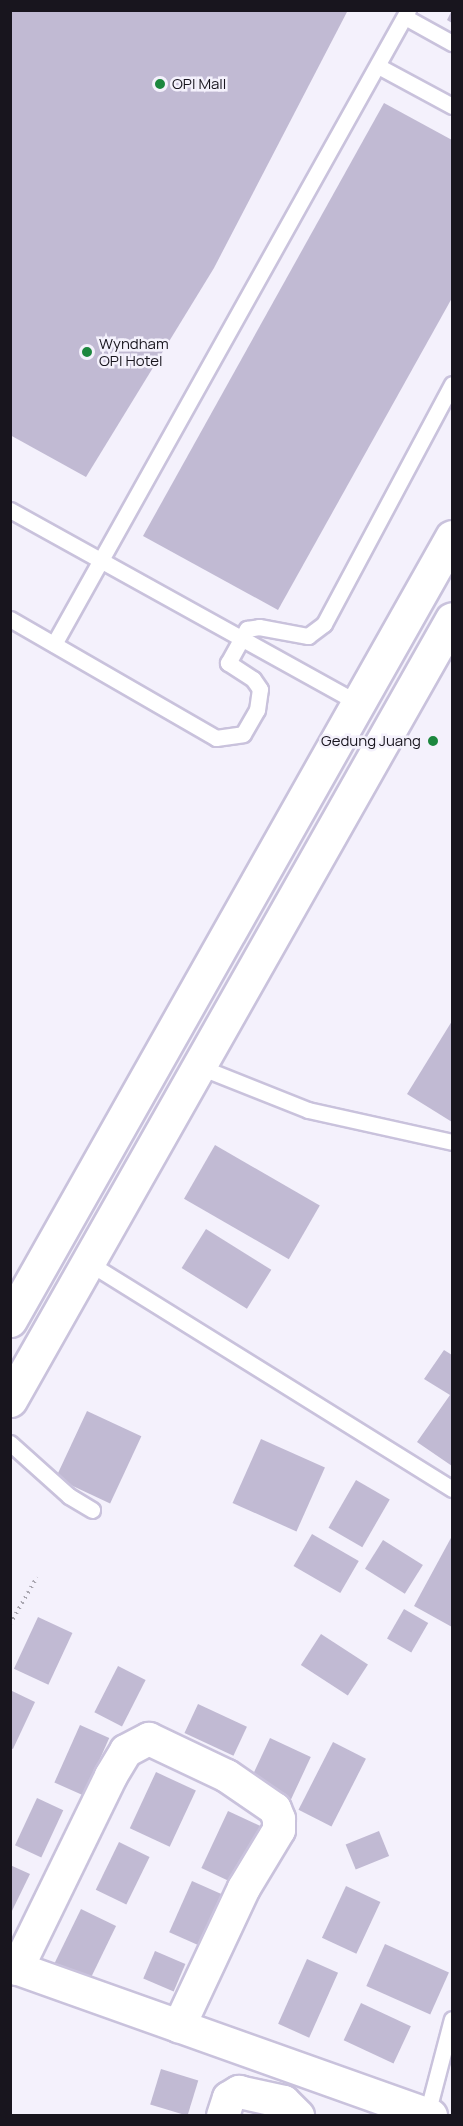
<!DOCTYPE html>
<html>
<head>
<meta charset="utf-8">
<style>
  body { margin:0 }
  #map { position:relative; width:463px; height:2126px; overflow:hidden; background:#f4f1fc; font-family:Manrope,sans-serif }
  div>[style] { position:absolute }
  .building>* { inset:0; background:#c1bad3; transform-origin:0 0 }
  .path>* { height:4px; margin-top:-2px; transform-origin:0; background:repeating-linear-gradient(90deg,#aaa7b1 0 1.5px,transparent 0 6px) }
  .roads { filter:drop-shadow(2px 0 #c9c2dc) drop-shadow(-2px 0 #c9c2dc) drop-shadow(0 2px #c9c2dc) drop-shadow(0 -2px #c9c2dc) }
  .lane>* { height:15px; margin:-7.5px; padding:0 7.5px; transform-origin:7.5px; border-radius:7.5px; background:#fff }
  .street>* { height:32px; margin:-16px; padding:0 16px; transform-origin:16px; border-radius:16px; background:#fff }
  .secondary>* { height:33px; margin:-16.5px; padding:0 16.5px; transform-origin:16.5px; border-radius:16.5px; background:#fff }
  .dots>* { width:16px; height:16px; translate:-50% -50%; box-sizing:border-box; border:3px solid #f4f1fc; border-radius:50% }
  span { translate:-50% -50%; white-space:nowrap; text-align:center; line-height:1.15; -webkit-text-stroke:5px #f4f1fc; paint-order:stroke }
  .poi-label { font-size:15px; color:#18151e }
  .left { translate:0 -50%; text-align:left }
  .right { translate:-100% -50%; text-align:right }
  .frame { position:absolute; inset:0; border:12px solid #18151e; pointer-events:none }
</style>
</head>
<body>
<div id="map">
  <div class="building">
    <i style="clip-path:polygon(10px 10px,348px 10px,214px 268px,86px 477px,10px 435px)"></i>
    <i style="clip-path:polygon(452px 10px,452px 23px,447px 20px)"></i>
    <i style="clip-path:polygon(384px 103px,452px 140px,452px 298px,278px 610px,143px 536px)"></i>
    <i style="clip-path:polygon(452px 1021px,452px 1122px,407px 1094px)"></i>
    <i style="left:215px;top:1145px;width:121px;height:62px;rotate:30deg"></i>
    <i style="left:206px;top:1229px;width:77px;height:46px;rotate:32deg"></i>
    <i style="clip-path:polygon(444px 1350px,452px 1355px,452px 1466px,417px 1442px,450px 1395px,424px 1379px)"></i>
    <i style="left:87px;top:1411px;width:60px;height:74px;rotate:25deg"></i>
    <i style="left:261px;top:1439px;width:70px;height:70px;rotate:24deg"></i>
    <i style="left:356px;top:1480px;width:39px;height:55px;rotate:30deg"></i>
    <i style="left:312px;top:1534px;width:54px;height:37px;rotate:30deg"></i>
    <i style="clip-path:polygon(452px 1536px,452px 1627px,414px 1606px)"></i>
    <i style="left:383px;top:1540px;width:47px;height:34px;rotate:32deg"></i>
    <i style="left:404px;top:1609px;width:28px;height:34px;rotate:30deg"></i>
    <i style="left:38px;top:1617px;width:38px;height:57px;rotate:25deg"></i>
    <i style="left:321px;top:1634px;width:56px;height:37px;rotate:33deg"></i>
    <i style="left:118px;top:1666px;width:31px;height:52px;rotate:27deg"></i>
    <i style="clip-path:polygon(10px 1690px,35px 1702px,13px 1749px,10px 1748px)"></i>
    <i style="left:198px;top:1704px;width:54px;height:32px;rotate:25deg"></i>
    <i style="left:80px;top:1725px;width:32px;height:63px;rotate:24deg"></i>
    <i style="left:270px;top:1738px;width:45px;height:48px;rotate:25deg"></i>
    <i style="left:333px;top:1742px;width:37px;height:76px;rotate:27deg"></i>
    <i style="left:156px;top:1772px;width:44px;height:62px;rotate:25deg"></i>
    <i style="left:37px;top:1798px;width:29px;height:52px;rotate:25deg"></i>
    <i style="left:228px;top:1811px;width:38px;height:63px;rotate:25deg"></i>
    <i style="left:379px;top:1831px;width:27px;height:36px;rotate:68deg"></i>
    <i style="left:119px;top:1842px;width:34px;height:53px;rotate:26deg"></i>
    <i style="clip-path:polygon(10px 1865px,30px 1874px,10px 1915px)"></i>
    <i style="left:192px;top:1881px;width:34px;height:56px;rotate:24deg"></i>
    <i style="left:346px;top:1886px;width:38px;height:57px;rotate:25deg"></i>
    <i style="left:81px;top:1909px;width:39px;height:61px;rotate:26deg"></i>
    <i style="left:385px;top:1944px;width:70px;height:46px;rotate:24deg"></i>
    <i style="left:155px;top:1951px;width:33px;height:30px;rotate:23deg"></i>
    <i style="left:307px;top:1959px;width:34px;height:71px;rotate:24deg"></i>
    <i style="left:361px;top:2003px;width:55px;height:41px;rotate:25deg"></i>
    <i style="left:161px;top:2069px;width:39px;height:37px;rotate:17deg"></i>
  </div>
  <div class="path">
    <i style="left:10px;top:1624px;width:54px;rotate:-60.1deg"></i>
  </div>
  <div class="roads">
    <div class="lane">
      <i style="left:405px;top:17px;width:54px;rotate:29deg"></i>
      <i style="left:378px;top:66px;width:84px;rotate:28.4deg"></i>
      <i style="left:10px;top:510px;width:398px;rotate:29deg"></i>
      <i style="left:10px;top:619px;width:238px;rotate:30deg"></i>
      <i style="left:216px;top:738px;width:27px;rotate:-8deg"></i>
      <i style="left:243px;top:734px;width:28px;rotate:-60deg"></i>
      <i style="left:257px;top:710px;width:21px;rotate:-82deg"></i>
      <i style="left:260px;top:689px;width:12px;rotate:-125deg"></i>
      <i style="left:253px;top:679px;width:30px;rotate:-147deg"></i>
      <i style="left:228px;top:663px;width:39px;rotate:-61deg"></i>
      <i style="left:247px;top:629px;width:12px;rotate:-9deg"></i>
      <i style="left:259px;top:627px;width:50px;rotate:10.4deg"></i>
      <i style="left:308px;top:636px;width:20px;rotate:-37deg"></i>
      <i style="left:324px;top:624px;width:272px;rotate:-61.9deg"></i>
      <i style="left:54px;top:644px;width:726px;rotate:-60.82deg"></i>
      <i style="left:200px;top:1067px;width:116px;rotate:21.7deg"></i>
      <i style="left:308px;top:1110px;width:148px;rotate:12.5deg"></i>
      <i style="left:89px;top:1263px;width:428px;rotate:31.9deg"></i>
      <i style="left:10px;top:1443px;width:79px;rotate:41.9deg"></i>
      <i style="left:69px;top:1496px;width:27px;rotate:31deg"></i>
      <i style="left:427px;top:2114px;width:98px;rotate:-75.3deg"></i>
    </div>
    <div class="street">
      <i style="left:10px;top:1966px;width:447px;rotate:19.6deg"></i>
      <i style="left:17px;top:1969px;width:215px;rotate:-64deg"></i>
      <i style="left:111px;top:1776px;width:29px;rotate:-59deg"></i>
      <i style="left:126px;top:1751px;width:26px;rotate:-28deg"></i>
      <i style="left:149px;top:1739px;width:86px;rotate:25.4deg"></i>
      <i style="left:227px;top:1776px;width:58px;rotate:34.5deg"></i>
      <i style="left:275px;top:1809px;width:11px;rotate:68deg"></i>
      <i style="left:279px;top:1819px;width:11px;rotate:90deg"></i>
      <i style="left:279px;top:1830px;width:68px;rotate:121.1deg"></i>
      <i style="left:244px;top:1888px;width:153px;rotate:115.1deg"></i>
      <i style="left:223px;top:2116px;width:19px;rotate:-72deg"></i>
      <i style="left:229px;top:2098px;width:12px;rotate:-31deg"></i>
      <i style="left:239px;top:2092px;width:46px;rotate:12.5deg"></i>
      <i style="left:284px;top:2102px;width:20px;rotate:45deg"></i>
    </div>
    <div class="secondary">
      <i style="left:10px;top:1320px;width:899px;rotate:-60.56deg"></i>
      <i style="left:10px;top:1400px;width:897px;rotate:-60.49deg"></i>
    </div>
  </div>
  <div class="dots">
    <i style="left:160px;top:84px;background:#1c873e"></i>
    <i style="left:87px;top:352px;background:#1c873e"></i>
    <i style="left:433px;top:741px;background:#1c873e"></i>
  </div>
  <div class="poi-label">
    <span class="left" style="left:172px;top:84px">OPI Mall</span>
    <span class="left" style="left:99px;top:352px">Wyndham<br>OPI Hotel</span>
    <span class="right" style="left:421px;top:741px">Gedung Juang</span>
  </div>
  <div class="frame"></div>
</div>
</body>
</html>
